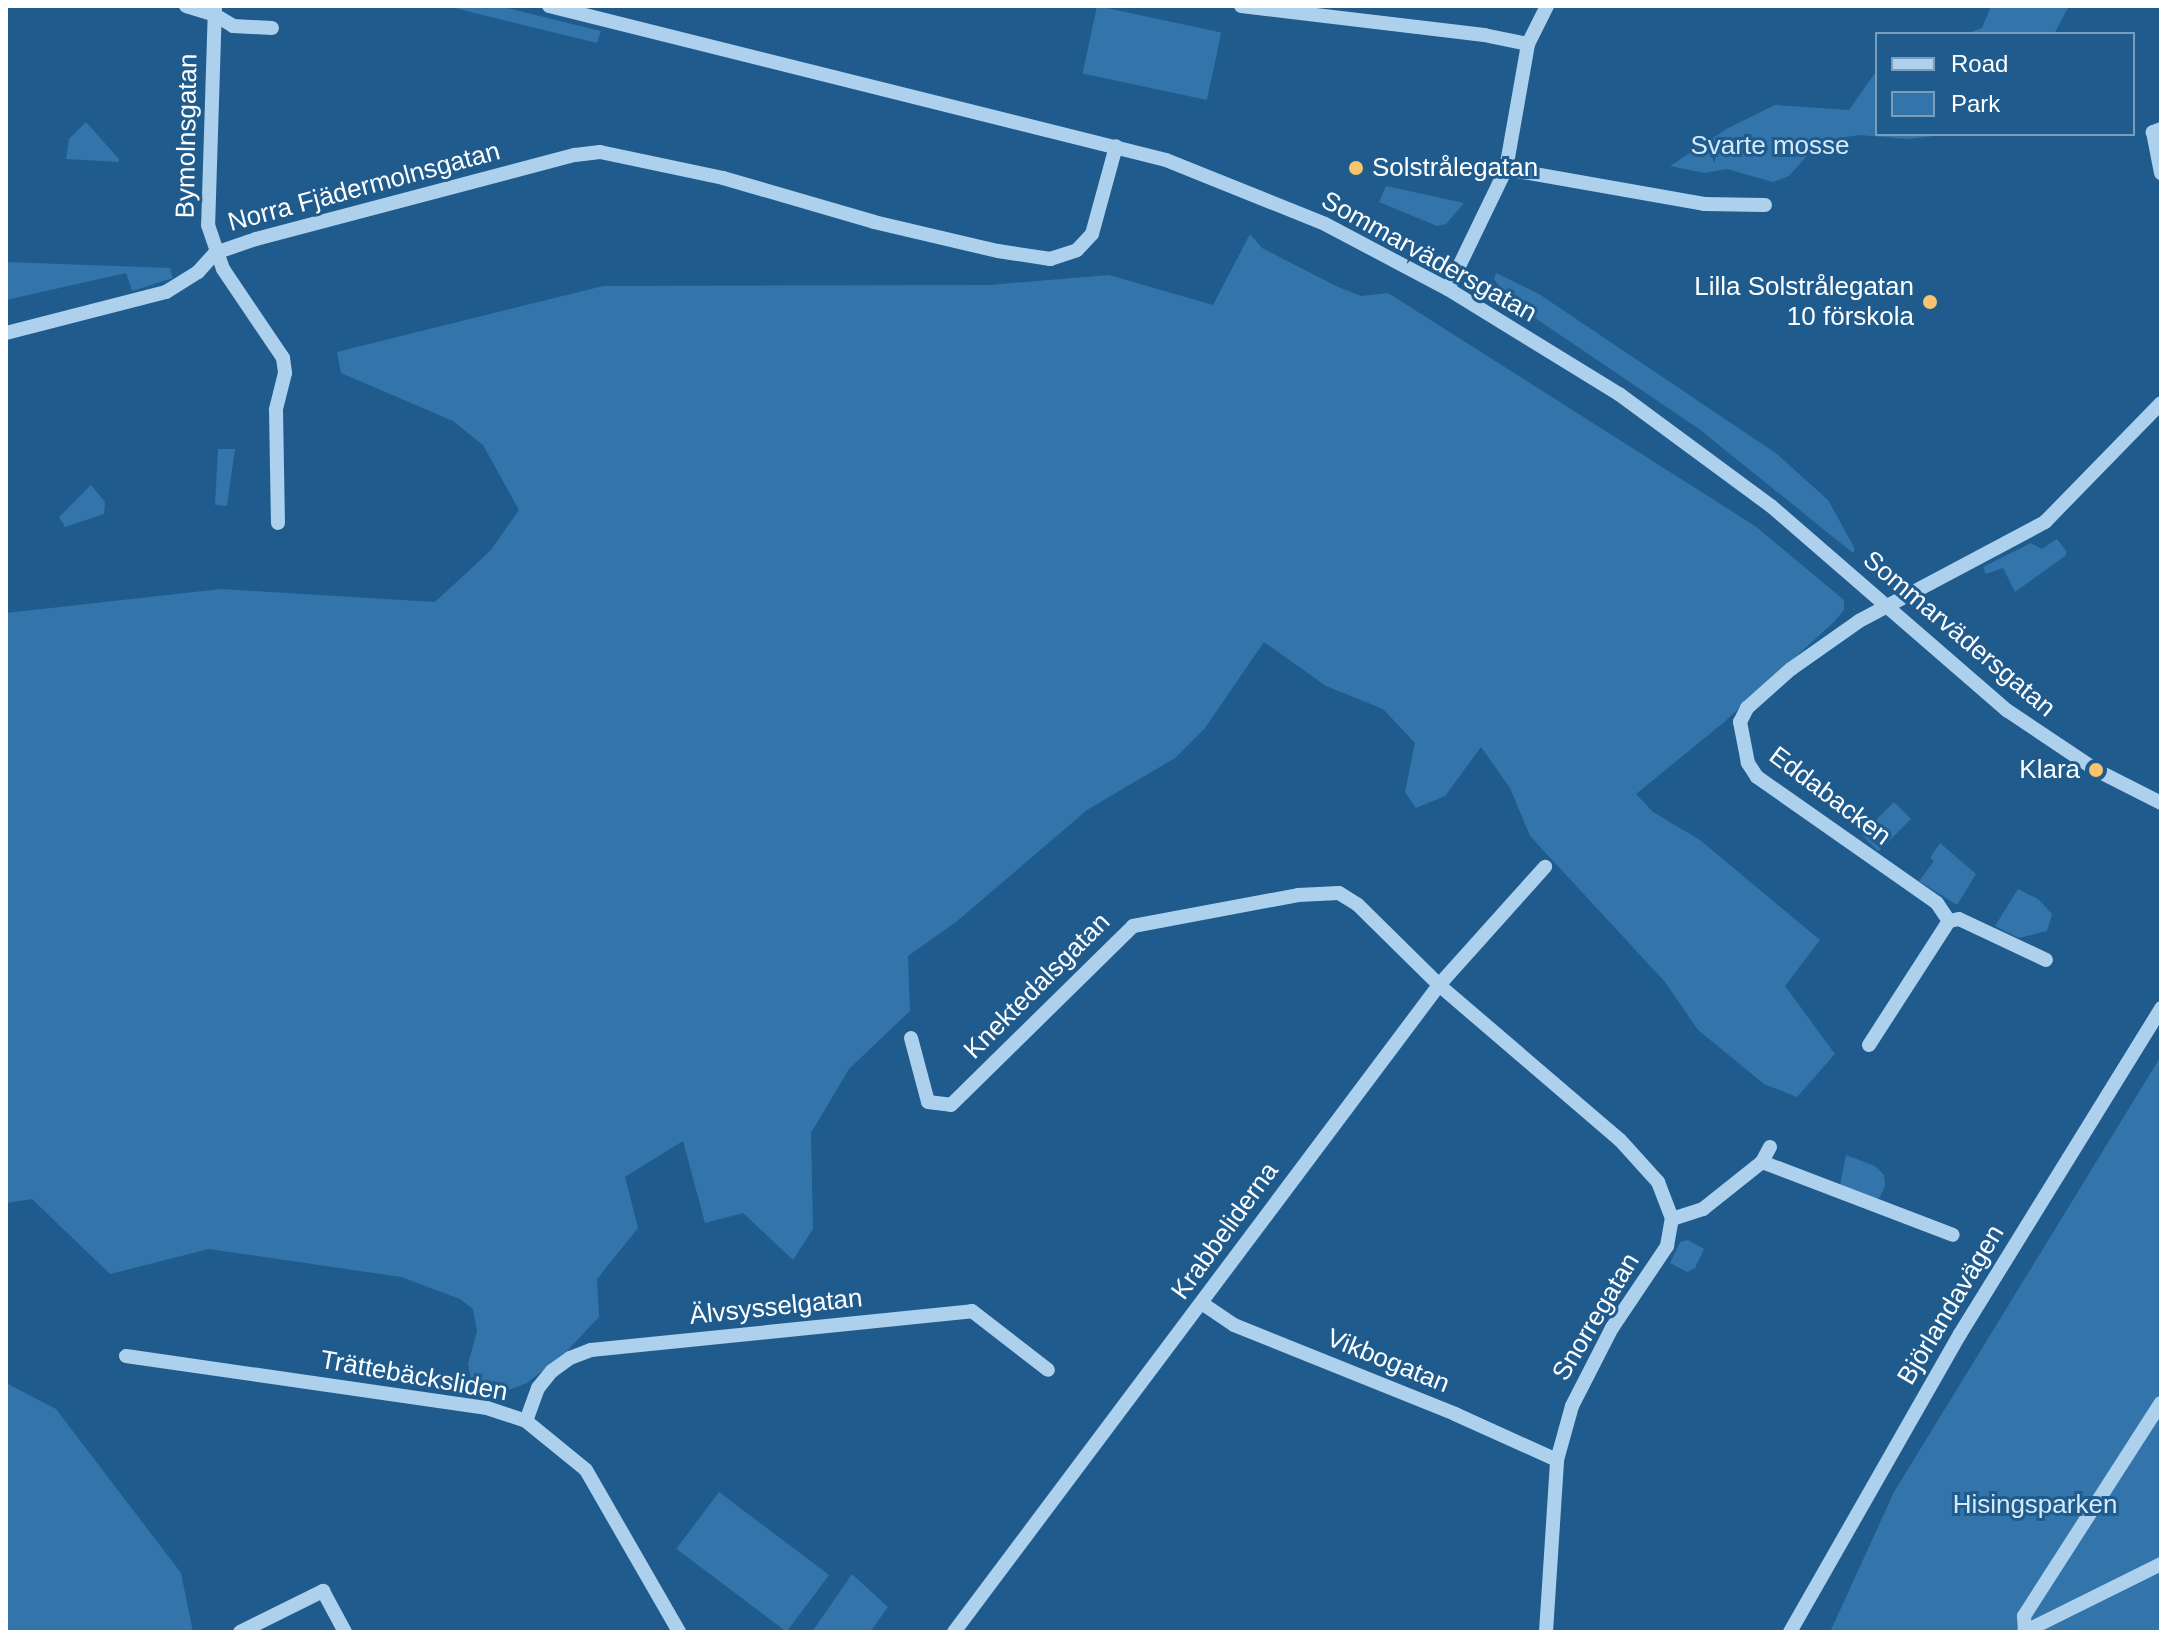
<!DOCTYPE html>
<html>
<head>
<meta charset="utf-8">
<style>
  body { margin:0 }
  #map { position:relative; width:2167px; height:1638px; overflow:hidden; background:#1f5b8d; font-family:Arial,sans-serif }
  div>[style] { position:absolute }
  .green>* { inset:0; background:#3375aa; transform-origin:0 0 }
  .minor>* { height:14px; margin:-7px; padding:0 7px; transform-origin:7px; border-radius:7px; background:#add0ec }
  .dots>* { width:22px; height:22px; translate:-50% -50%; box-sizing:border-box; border:4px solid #1f5b8d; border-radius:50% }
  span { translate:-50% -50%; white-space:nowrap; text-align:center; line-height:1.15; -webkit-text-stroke:6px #1f5b8d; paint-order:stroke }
  .street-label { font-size:26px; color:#fff }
  .park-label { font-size:26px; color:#d3e8f9 }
  .poi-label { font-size:26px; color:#fff }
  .left { translate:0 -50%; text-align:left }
  .right { translate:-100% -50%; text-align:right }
  .frame { position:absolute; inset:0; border:8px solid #fff; pointer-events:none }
  .legend { position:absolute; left:1875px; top:32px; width:260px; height:104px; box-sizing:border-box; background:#1f5b8d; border:2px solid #799dbb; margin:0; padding:10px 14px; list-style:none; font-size:24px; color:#fff }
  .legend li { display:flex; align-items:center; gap:16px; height:40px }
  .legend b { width:40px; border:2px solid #799dbb }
</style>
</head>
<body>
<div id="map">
  <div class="green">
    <i style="clip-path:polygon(446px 6px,499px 6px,601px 31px,597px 43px)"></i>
    <i style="left:1097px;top:6px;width:127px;height:69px;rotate:12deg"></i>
    <i style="clip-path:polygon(1991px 6px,2069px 6px,2054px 34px,1966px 34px,1982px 28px)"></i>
    <i style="clip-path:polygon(1877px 70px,1877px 134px,1953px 134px,1908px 139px,1859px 135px,1820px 141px,1789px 176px,1773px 182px,1727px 169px,1704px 173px,1670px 166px,1728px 128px,1775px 105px,1849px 110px)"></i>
    <i style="clip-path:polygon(86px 122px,119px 159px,119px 162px,66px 159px,69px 139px)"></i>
    <i style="clip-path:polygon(1386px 186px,1464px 203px,1446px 224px,1437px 226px,1379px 202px)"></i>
    <i style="clip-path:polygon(1250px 234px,1262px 248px,1336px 286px,1361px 296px,1388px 293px,1755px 526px,1844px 600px,1844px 610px,1834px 622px,1723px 723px,1636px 794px,1653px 812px,1700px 840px,1820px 940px,1785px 986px,1835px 1054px,1797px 1097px,1764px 1084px,1698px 1030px,1665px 982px,1530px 836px,1510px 788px,1481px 747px,1445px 796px,1416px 808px,1405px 792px,1415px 743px,1383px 709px,1326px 686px,1264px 642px,1205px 728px,1175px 758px,1087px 810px,956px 922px,908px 956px,910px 1011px,849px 1069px,811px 1133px,813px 1229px,793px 1260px,743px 1213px,705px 1223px,683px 1141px,625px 1177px,638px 1228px,597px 1279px,599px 1317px,566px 1352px,527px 1383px,506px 1391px,473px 1390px,468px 1364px,477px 1331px,473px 1309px,460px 1299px,401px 1277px,209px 1249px,110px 1274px,32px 1199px,6px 1203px,6px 613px,221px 589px,435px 602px,491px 550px,519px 510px,483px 445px,453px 421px,341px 373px,337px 352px,603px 286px,989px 285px,1109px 275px,1213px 305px)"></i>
    <i style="clip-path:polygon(6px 262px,170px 268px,173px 278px,132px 291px,126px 273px,6px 300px)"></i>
    <i style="clip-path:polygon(1496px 273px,1539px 294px,1777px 454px,1828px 500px,1855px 549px,1853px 553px,1699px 429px,1510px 301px,1494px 279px)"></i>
    <i style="clip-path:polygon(218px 449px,235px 449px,227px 506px,215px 505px)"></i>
    <i style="clip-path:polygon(91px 485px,105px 502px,104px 514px,65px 527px,59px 517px)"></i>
    <i style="clip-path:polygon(2057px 539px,2067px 552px,2065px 556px,2015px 592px,2003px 568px,1986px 574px,1983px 567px,2031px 543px,2042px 549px)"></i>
    <i style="left:1894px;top:802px;width:24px;height:46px;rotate:45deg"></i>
    <i style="clip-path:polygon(1940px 843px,1976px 874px,1957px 905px,1919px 881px,1934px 861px,1930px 858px)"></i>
    <i style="clip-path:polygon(2018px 889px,2038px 899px,2052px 914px,2047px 931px,2019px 938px,1995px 926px)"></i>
    <i style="clip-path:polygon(2161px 1056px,2161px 1632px,1830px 1632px,1894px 1492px)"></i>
    <i style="clip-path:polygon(1846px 1155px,1875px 1166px,1884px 1175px,1885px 1186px,1880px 1197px,1877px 1199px,1840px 1185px)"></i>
    <i style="clip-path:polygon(1688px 1240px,1704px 1249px,1695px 1268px,1687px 1272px,1670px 1263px,1680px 1242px)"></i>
    <i style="clip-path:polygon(6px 1383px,56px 1409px,181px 1573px,193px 1632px,6px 1632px)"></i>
    <i style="left:719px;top:1492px;width:138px;height:71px;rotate:37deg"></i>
    <i style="clip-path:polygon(852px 1574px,888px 1607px,870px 1632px,812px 1632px)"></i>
  </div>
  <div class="minor">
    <i style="left:186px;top:6px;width:30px;rotate:17deg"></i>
    <i style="left:215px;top:15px;width:21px;rotate:31deg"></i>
    <i style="left:233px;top:26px;width:39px;rotate:3deg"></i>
    <i style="left:215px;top:6px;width:219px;rotate:91.8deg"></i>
    <i style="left:208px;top:225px;width:46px;rotate:71.2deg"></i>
    <i style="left:223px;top:269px;width:107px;rotate:56deg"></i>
    <i style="left:283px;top:358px;width:15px;rotate:82deg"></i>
    <i style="left:285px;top:373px;width:38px;rotate:104deg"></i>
    <i style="left:276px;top:410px;width:113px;rotate:89deg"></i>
    <i style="left:549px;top:6px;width:636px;rotate:14.01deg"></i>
    <i style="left:1166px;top:160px;width:171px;rotate:21.9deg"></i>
    <i style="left:1325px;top:224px;width:139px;rotate:27.9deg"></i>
    <i style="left:1448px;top:289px;width:201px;rotate:31.6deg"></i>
    <i style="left:1619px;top:394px;width:189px;rotate:36.4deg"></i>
    <i style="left:1771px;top:506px;width:313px;rotate:40.9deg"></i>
    <i style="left:2008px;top:711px;width:106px;rotate:33.8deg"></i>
    <i style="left:2096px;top:770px;width:73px;rotate:26.9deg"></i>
    <i style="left:1241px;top:6px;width:245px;rotate:6.8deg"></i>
    <i style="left:1484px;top:35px;width:45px;rotate:11.6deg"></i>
    <i style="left:2161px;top:129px;width:9px;rotate:159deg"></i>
    <i style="left:2153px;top:132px;width:42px;rotate:79deg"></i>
    <i style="left:1506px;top:169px;width:201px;rotate:10deg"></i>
    <i style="left:1704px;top:204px;width:61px;rotate:0.9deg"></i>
    <i style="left:1448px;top:289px;width:133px;rotate:-64.2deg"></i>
    <i style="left:1506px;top:169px;width:127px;rotate:-80deg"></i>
    <i style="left:1528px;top:44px;width:42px;rotate:-63.4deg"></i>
    <i style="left:6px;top:333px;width:165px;rotate:-14.4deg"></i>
    <i style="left:166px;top:292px;width:38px;rotate:-32deg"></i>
    <i style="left:198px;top:272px;width:25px;rotate:-48deg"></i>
    <i style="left:215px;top:253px;width:43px;rotate:-18.9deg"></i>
    <i style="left:256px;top:239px;width:330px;rotate:-14.8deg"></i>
    <i style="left:575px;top:155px;width:25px;rotate:-7deg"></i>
    <i style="left:600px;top:152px;width:126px;rotate:11.9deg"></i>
    <i style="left:723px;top:178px;width:157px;rotate:16.2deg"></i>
    <i style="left:874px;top:222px;width:127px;rotate:13.2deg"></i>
    <i style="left:998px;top:251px;width:53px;rotate:8.7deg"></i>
    <i style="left:1050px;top:259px;width:28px;rotate:-18deg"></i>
    <i style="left:1077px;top:250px;width:22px;rotate:-47deg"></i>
    <i style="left:1092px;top:234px;width:91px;rotate:-74.7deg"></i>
    <i style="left:1949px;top:921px;width:10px;rotate:-11deg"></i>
    <i style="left:1959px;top:919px;width:96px;rotate:25.2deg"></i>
    <i style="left:911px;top:1038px;width:66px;rotate:75.1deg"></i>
    <i style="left:928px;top:1102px;width:23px;rotate:7deg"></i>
    <i style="left:951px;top:1105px;width:255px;rotate:-44.5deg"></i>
    <i style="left:1133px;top:926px;width:168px;rotate:-10.6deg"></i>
    <i style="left:1298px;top:895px;width:41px;rotate:-2.8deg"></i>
    <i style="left:1339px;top:893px;width:22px;rotate:32deg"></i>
    <i style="left:1358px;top:905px;width:114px;rotate:44.6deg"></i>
    <i style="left:1439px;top:985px;width:238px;rotate:40.6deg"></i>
    <i style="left:1620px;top:1140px;width:57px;rotate:47.9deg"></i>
    <i style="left:1658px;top:1182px;width:40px;rotate:69deg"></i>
    <i style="left:1869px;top:1045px;width:148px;rotate:-57.2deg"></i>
    <i style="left:1949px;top:921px;width:22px;rotate:-124deg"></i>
    <i style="left:1937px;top:903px;width:220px;rotate:-145deg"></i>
    <i style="left:1757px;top:777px;width:17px;rotate:-123deg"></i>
    <i style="left:1748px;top:763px;width:42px;rotate:-101deg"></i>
    <i style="left:1740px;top:722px;width:16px;rotate:-63deg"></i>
    <i style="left:1747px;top:708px;width:59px;rotate:-41.6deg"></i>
    <i style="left:1791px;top:669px;width:83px;rotate:-35.2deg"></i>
    <i style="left:1859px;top:621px;width:211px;rotate:-28deg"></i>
    <i style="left:2045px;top:522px;width:166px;rotate:-45.7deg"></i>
    <i style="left:1762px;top:1162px;width:17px;rotate:-62deg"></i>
    <i style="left:1203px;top:1304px;width:37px;rotate:34deg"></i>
    <i style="left:1234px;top:1325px;width:238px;rotate:21.9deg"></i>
    <i style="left:1455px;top:1414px;width:112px;rotate:24.3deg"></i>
    <i style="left:126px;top:1356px;width:365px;rotate:8.2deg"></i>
    <i style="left:487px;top:1408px;width:41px;rotate:18.4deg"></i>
    <i style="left:526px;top:1421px;width:77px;rotate:39.2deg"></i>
    <i style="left:586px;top:1470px;width:187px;rotate:60.1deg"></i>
    <i style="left:526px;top:1421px;width:35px;rotate:-70deg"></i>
    <i style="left:538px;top:1388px;width:22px;rotate:-51deg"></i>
    <i style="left:552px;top:1371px;width:22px;rotate:-36deg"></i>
    <i style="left:570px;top:1358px;width:22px;rotate:-21deg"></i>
    <i style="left:591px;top:1350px;width:383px;rotate:-5.8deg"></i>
    <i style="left:972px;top:1311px;width:96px;rotate:37.8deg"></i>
    <i style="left:2025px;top:1631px;width:15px;rotate:-94deg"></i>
    <i style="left:2024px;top:1616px;width:253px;rotate:-57.3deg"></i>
    <i style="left:240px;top:1632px;width:93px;rotate:-26.3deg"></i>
    <i style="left:323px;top:1591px;width:47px;rotate:61.8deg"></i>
    <i style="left:954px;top:1632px;width:809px;rotate:-53.14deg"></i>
    <i style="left:1439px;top:985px;width:159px;rotate:-48.1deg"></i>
    <i style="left:1546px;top:1632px;width:172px;rotate:-86.3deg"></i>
    <i style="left:1557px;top:1460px;width:56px;rotate:-74.5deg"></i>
    <i style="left:1572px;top:1406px;width:88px;rotate:-62.9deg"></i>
    <i style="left:1612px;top:1328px;width:99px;rotate:-56.1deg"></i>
    <i style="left:1667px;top:1246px;width:27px;rotate:-80deg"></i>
    <i style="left:1672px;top:1219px;width:33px;rotate:-18deg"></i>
    <i style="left:1703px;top:1209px;width:75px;rotate:-38.5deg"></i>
    <i style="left:1762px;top:1162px;width:204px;rotate:20.9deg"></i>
    <i style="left:1790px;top:1632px;width:343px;rotate:-60.3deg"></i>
    <i style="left:1960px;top:1334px;width:383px;rotate:-58.3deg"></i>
    <i style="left:2024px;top:1632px;width:153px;rotate:-26.4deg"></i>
  </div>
  <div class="dots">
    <i style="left:1356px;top:168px;background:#fac36e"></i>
    <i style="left:1930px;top:302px;background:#fac36e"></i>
    <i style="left:2096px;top:770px;background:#fac36e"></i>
  </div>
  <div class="street-label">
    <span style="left:187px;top:136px;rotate:-89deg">Bymolnsgatan</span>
    <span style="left:364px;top:187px;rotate:-15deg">Norra Fjädermolnsgatan</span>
    <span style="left:1429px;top:257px;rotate:29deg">Sommarvädersgatan</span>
    <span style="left:1959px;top:634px;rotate:40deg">Sommarvädersgatan</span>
    <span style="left:1830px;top:796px;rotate:37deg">Eddabacken</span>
    <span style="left:1037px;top:986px;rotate:-45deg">Knektedalsgatan</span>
    <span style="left:1225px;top:1231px;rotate:-54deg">Krabbeliderna</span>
    <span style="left:1951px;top:1305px;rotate:-59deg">Björlandavägen</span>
    <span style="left:776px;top:1307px;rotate:-6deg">Älvsysselgatan</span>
    <span style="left:1596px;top:1317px;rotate:-59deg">Snorregatan</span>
    <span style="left:1388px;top:1361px;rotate:22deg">Vikbogatan</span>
    <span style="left:414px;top:1376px;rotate:10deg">Trättebäcksliden</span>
  </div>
  <div class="park-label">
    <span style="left:1770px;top:146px">Svarte mosse</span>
    <span style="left:2035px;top:1505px">Hisingsparken</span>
  </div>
  <div class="poi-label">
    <span class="left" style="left:1372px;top:168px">Solstrålegatan</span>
    <span class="right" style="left:1914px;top:302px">Lilla Solstrålegatan<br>10 förskola</span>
    <span class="right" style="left:2080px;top:770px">Klara</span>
  </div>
  <div class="frame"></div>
  <ul class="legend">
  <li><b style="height:10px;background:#add0ec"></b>Road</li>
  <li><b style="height:22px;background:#3375aa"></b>Park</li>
  </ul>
</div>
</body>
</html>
